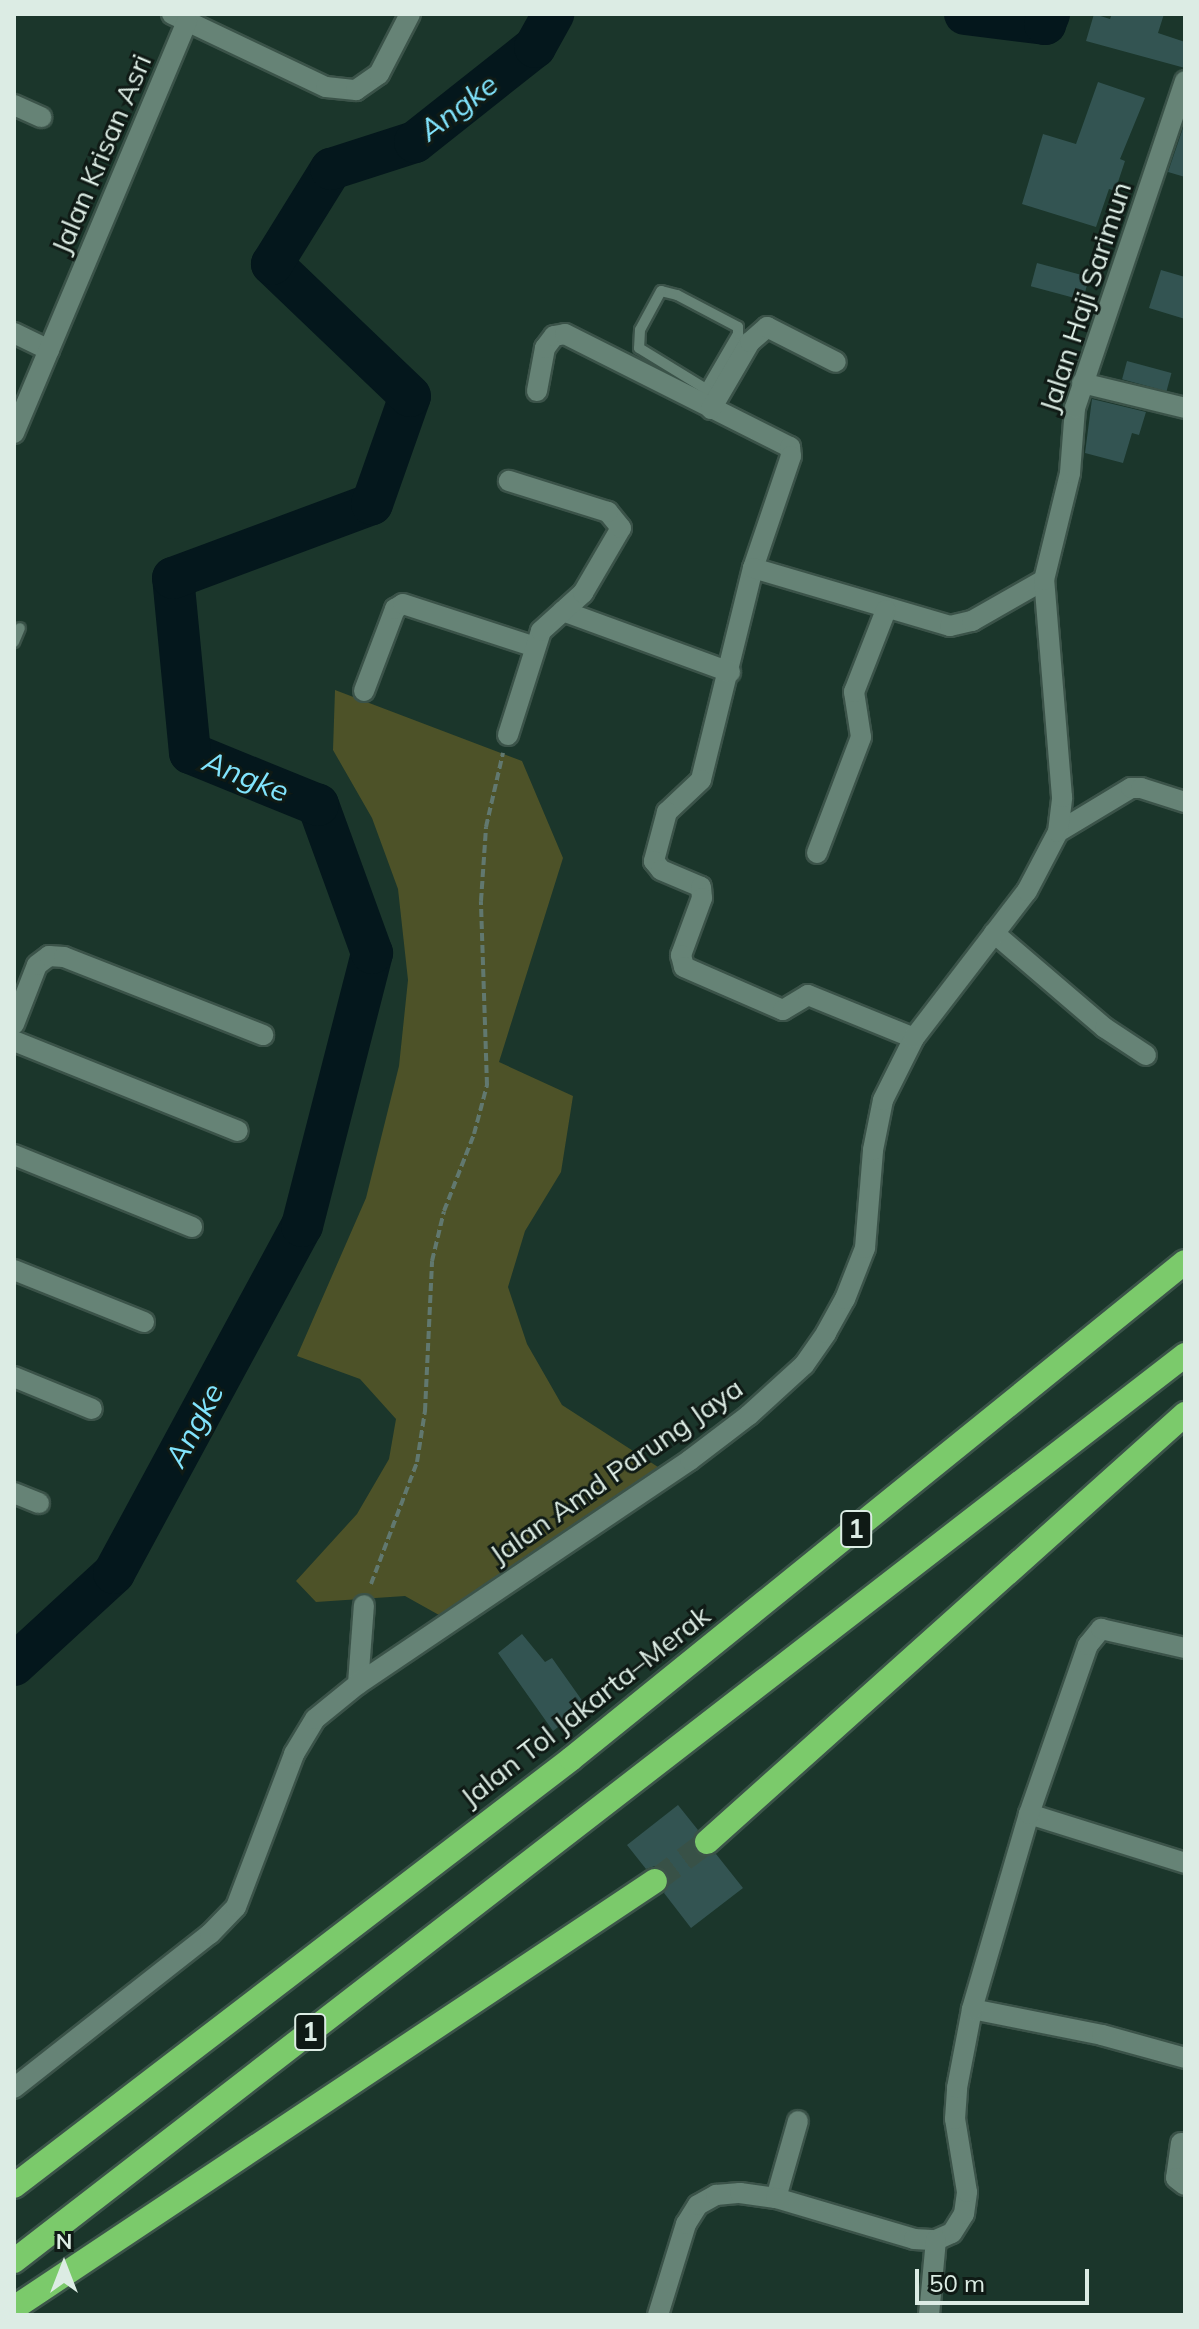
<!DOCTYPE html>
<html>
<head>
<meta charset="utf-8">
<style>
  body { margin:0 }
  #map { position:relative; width:1199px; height:2329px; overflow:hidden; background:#1b362b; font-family:Mulish,sans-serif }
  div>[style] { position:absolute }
  .green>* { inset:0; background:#4d5228 }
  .river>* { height:42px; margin:-21px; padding:0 21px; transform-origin:21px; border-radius:21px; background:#04171c }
  .building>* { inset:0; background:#335452; transform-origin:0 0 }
  .motorway-tunnel>* { height:24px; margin-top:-12px; transform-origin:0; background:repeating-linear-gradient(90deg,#385147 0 24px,transparent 0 36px) }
  .path>* { height:4px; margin-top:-2px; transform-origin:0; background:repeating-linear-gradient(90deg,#61786f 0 8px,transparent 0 12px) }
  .roads { filter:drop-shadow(2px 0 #3b5349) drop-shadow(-2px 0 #3b5349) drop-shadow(0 2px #3b5349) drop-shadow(0 -2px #3b5349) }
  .service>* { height:10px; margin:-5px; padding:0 5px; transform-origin:5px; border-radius:5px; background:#668376 }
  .minor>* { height:20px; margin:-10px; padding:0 10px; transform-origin:10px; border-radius:10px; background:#668376 }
  .motorway>* { height:24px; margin:-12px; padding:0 12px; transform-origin:12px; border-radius:12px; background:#7bca6b }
  span { translate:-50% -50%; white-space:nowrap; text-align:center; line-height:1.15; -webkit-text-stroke:6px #0f1a15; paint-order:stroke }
  .shield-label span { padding:2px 6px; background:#0f1a15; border:2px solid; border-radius:6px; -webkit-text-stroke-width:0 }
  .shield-label { font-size:26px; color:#dcece4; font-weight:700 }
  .street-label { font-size:28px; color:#dcece4 }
  .water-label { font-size:30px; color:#81e4fd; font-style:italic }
  .frame { position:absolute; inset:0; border:16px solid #dcece4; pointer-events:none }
  .north { position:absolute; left:24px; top:2225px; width:80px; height:80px; -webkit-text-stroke:6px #0f1a15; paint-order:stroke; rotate:0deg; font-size:22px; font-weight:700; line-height:32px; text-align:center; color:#dcece4 }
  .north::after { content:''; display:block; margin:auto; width:28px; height:36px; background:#dcece4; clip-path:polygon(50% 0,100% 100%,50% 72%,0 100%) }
  .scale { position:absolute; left:915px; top:2269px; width:174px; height:36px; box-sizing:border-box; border:4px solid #dcece4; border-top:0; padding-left:10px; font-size:24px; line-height:28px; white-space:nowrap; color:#dcece4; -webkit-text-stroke:6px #0f1a15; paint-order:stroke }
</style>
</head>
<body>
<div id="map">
  <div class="green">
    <i style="clip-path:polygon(335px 690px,522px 761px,563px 858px,499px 1062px,573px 1096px,561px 1172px,525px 1231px,508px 1287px,527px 1344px,562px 1405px,658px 1467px,439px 1615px,405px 1596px,316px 1602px,296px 1581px,357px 1514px,389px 1459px,396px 1419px,360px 1379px,297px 1356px,366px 1198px,399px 1066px,408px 980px,398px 889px,372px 818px,333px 750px)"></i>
  </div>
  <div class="river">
    <i style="left:965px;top:14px;width:81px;rotate:7.1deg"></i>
    <i style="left:1045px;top:24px;width:11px;rotate:-68deg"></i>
    <i style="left:14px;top:1665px;width:136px;rotate:-42.6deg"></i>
    <i style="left:114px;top:1573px;width:395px;rotate:-61.6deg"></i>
    <i style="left:302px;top:1226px;width:282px;rotate:-75.6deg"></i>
    <i style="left:372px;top:953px;width:158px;rotate:-110deg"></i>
    <i style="left:318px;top:805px;width:138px;rotate:-157.9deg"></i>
    <i style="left:190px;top:753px;width:176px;rotate:-95.5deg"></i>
    <i style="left:173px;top:578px;width:212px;rotate:-20.4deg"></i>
    <i style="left:372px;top:504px;width:114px;rotate:-70.6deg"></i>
    <i style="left:410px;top:396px;width:191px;rotate:-136.3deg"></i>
    <i style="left:272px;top:264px;width:112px;rotate:-58.2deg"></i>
    <i style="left:331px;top:169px;width:88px;rotate:-17.8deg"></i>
    <i style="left:415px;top:142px;width:153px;rotate:-38.4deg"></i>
    <i style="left:535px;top:47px;width:38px;rotate:-61deg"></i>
  </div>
  <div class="building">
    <i style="clip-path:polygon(1094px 14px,1110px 19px,1112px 14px,1164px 14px,1158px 33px,1185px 42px,1185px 68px,1086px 41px)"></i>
    <i style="clip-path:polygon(1098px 82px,1145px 98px,1120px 159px,1125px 161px,1115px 191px,1109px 189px,1096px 227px,1022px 204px,1043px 134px,1076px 144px)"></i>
    <i style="clip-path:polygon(1185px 122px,1185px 177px,1168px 172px)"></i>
    <i style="left:1037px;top:263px;width:54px;height:24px;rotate:15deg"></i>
    <i style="clip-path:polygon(1161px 270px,1185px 277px,1185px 319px,1149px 308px)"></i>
    <i style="left:1127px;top:361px;width:46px;height:19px;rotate:15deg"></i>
    <i style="clip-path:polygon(1092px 399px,1146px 412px,1139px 435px,1132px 433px,1123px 463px,1085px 453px)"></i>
    <i style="clip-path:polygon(522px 1634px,545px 1662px,552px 1658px,586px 1706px,553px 1731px,498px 1653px)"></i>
    <i style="clip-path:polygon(678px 1805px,698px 1830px,693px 1838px,695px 1851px,703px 1856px,716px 1854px,743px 1888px,691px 1928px,664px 1893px,670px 1881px,667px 1872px,655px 1866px,646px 1869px,627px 1845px)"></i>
  </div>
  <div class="motorway-tunnel">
    <i style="left:655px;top:1881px;width:65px;rotate:-36.9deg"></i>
  </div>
  <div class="path">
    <i style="left:371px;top:1584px;width:130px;rotate:-69.3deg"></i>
    <i style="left:417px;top:1462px;width:52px;rotate:-81.1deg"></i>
    <i style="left:425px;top:1411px;width:150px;rotate:-87.3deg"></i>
    <i style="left:432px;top:1261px;width:51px;rotate:-76.5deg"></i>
    <i style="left:444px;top:1211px;width:83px;rotate:-68.7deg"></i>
    <i style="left:474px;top:1134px;width:51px;rotate:-75.1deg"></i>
    <i style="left:487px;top:1085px;width:184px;rotate:-91.9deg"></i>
    <i style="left:481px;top:901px;width:74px;rotate:-86.1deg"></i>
    <i style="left:486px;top:827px;width:76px;rotate:-77.1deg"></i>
  </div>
  <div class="roads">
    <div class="service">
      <i style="left:699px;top:401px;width:78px;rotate:-59.8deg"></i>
      <i style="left:738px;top:334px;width:7px;rotate:-90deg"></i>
      <i style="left:738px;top:327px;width:69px;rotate:-152.3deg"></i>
      <i style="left:677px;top:295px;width:16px;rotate:-166deg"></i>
      <i style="left:661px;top:291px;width:44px;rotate:118.3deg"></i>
      <i style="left:640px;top:330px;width:18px;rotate:93deg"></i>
      <i style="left:639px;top:348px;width:79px;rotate:31.5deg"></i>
      <i style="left:14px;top:642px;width:15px;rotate:-67deg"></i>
    </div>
    <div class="minor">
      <i style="left:172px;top:14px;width:170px;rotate:25.4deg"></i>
      <i style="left:326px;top:87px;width:30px;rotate:6deg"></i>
      <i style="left:356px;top:90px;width:28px;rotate:-35deg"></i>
      <i style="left:379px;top:74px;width:68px;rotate:-62.7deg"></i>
      <i style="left:14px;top:105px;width:30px;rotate:24deg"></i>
      <i style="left:14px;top:333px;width:39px;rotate:26deg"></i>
      <i style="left:1082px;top:383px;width:106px;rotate:13.6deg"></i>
      <i style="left:537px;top:391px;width:44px;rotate:-79.5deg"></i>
      <i style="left:545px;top:348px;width:15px;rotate:-53deg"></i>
      <i style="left:554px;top:336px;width:11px;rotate:-10deg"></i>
      <i style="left:565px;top:334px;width:252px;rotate:26.7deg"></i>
      <i style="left:790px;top:447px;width:9px;rotate:84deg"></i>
      <i style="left:791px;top:456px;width:118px;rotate:108.7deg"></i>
      <i style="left:753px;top:568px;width:218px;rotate:103.8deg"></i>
      <i style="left:701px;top:780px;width:47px;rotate:136.7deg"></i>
      <i style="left:667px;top:812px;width:51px;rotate:104.9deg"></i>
      <i style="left:654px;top:861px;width:11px;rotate:52deg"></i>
      <i style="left:661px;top:870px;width:43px;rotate:23deg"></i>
      <i style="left:701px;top:887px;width:11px;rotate:85deg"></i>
      <i style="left:702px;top:898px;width:61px;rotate:110.2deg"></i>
      <i style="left:681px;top:955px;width:12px;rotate:76deg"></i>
      <i style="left:684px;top:967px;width:108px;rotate:23.5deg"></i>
      <i style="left:783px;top:1010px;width:29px;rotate:-31deg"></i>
      <i style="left:808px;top:995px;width:114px;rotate:22.1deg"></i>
      <i style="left:711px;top:409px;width:78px;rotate:-59.8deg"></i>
      <i style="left:750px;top:342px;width:23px;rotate:-41deg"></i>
      <i style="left:767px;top:327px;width:77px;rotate:26.9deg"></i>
      <i style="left:14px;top:433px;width:447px;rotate:-67.2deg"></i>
      <i style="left:753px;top:568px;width:205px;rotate:16.4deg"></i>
      <i style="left:950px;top:626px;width:23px;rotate:-13deg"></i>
      <i style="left:972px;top:621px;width:83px;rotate:-29.7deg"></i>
      <i style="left:563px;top:611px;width:178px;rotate:20.1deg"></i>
      <i style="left:364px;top:691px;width:88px;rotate:-69.3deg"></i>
      <i style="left:395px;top:609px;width:9px;rotate:-32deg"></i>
      <i style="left:403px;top:604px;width:139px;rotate:18deg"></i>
      <i style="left:508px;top:735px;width:109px;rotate:-72.4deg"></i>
      <i style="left:541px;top:631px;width:57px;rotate:-42.1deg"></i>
      <i style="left:583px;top:593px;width:75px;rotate:-59.7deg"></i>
      <i style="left:621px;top:528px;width:21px;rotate:-129deg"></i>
      <i style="left:608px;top:512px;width:104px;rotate:-162.6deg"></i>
      <i style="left:1058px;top:832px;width:85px;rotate:-31.1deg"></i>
      <i style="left:1131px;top:788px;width:10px"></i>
      <i style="left:1141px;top:788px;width:46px;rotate:17.7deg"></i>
      <i style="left:817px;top:853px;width:124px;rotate:-69.2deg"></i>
      <i style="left:861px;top:737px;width:46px;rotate:-98.8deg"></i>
      <i style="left:854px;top:692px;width:88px;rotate:-68.7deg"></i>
      <i style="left:994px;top:933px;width:146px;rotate:40.6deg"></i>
      <i style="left:1105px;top:1028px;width:49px;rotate:33.4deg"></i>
      <i style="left:14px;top:1024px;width:63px;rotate:-68.7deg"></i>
      <i style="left:37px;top:965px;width:15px;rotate:-37deg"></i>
      <i style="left:49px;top:956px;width:15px;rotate:4deg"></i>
      <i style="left:64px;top:957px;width:214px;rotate:21.4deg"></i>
      <i style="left:14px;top:1041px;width:241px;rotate:21.9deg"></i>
      <i style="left:14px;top:1155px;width:192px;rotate:22deg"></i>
      <i style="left:14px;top:1270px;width:140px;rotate:21.8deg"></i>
      <i style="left:14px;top:1377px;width:84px;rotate:22.3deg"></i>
      <i style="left:14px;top:1493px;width:27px;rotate:22deg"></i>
      <i style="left:358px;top:1684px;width:79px;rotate:-85.7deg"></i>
      <i style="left:1029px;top:1814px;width:164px;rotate:17.4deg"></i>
      <i style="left:972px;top:2009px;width:133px;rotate:11.3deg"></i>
      <i style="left:1102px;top:2035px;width:86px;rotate:15.5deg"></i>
      <i style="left:14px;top:2088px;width:249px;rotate:-38.2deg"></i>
      <i style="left:210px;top:1934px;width:37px;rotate:-46deg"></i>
      <i style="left:236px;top:1907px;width:164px;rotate:-69.2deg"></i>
      <i style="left:294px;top:1754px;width:41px;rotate:-59deg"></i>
      <i style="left:315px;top:1719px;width:55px;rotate:-39.1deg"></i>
      <i style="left:358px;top:1684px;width:400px;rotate:-34deg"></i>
      <i style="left:690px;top:1460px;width:74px;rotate:-37.3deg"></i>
      <i style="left:749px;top:1415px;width:74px;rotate:-42.3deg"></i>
      <i style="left:804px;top:1365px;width:39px;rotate:-55deg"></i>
      <i style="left:826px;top:1333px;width:39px;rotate:-61deg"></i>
      <i style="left:845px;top:1299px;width:55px;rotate:-68.6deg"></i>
      <i style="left:865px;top:1248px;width:98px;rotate:-85.3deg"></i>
      <i style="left:873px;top:1150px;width:51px;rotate:-78.7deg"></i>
      <i style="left:883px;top:1100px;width:69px;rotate:-63.4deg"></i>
      <i style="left:914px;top:1038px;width:185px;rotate:-52.5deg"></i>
      <i style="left:1027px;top:891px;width:67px;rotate:-62.3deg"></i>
      <i style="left:1058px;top:832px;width:35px;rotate:-83deg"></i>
      <i style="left:1062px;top:797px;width:218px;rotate:-94.7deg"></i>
      <i style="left:1044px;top:580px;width:110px;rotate:-76.3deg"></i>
      <i style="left:1070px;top:473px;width:65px;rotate:-85.6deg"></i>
      <i style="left:1075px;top:408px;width:345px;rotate:-71.4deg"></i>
      <i style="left:1181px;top:2143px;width:35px;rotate:98deg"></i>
      <i style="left:1176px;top:2178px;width:11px;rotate:38deg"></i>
      <i style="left:776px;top:2198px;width:80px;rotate:-74.1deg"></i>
      <i style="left:658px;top:2315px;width:95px;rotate:-72.9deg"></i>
      <i style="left:686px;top:2224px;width:22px;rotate:-58deg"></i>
      <i style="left:698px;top:2205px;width:21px;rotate:-29deg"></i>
      <i style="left:716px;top:2195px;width:24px;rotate:-5deg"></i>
      <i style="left:740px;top:2193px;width:36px;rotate:8deg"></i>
      <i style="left:776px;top:2198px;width:144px;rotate:16.5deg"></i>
      <i style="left:914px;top:2239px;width:22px;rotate:3deg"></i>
      <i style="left:936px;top:2240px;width:17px;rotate:-24deg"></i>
      <i style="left:952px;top:2233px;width:22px;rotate:-58deg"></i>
      <i style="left:964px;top:2214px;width:22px;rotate:-82deg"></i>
      <i style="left:967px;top:2192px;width:74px;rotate:-99.3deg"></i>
      <i style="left:955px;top:2119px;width:31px;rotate:-86deg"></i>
      <i style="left:957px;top:2088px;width:80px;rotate:-79.2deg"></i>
      <i style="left:972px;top:2009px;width:203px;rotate:-73.7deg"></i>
      <i style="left:1029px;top:1814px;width:179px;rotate:-70.8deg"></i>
      <i style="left:1088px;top:1645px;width:21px;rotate:-51deg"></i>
      <i style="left:1101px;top:1629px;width:86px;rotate:12.7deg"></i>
      <i style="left:929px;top:2315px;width:75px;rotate:-84.7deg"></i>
    </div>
    <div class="motorway">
      <i style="left:707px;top:1842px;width:642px;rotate:-41.84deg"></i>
      <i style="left:14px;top:2186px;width:702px;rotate:-37.47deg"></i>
      <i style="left:571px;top:1759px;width:790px;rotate:-38.99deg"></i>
      <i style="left:14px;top:2261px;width:1481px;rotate:-37.73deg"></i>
      <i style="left:14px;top:2308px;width:770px;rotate:-33.67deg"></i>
    </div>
  </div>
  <div class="shield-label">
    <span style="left:856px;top:1529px">1</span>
    <span style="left:310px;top:2032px">1</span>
  </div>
  <div class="street-label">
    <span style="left:101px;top:154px;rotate:-67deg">Jalan Krisan Asri</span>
    <span style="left:1085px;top:297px;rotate:-72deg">Jalan Haji Sarimun</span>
    <span style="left:616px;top:1471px;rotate:-35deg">Jalan Amd Parung Jaya</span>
    <span style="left:585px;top:1706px;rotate:-38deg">Jalan Tol Jakarta–Merak</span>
  </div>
  <div class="water-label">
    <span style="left:458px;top:107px;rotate:-37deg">Angke</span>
    <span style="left:246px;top:776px;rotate:22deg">Angke</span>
    <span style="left:194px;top:1425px;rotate:-62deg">Angke</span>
  </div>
  <div class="frame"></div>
  <div class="north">N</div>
  <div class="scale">50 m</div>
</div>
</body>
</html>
